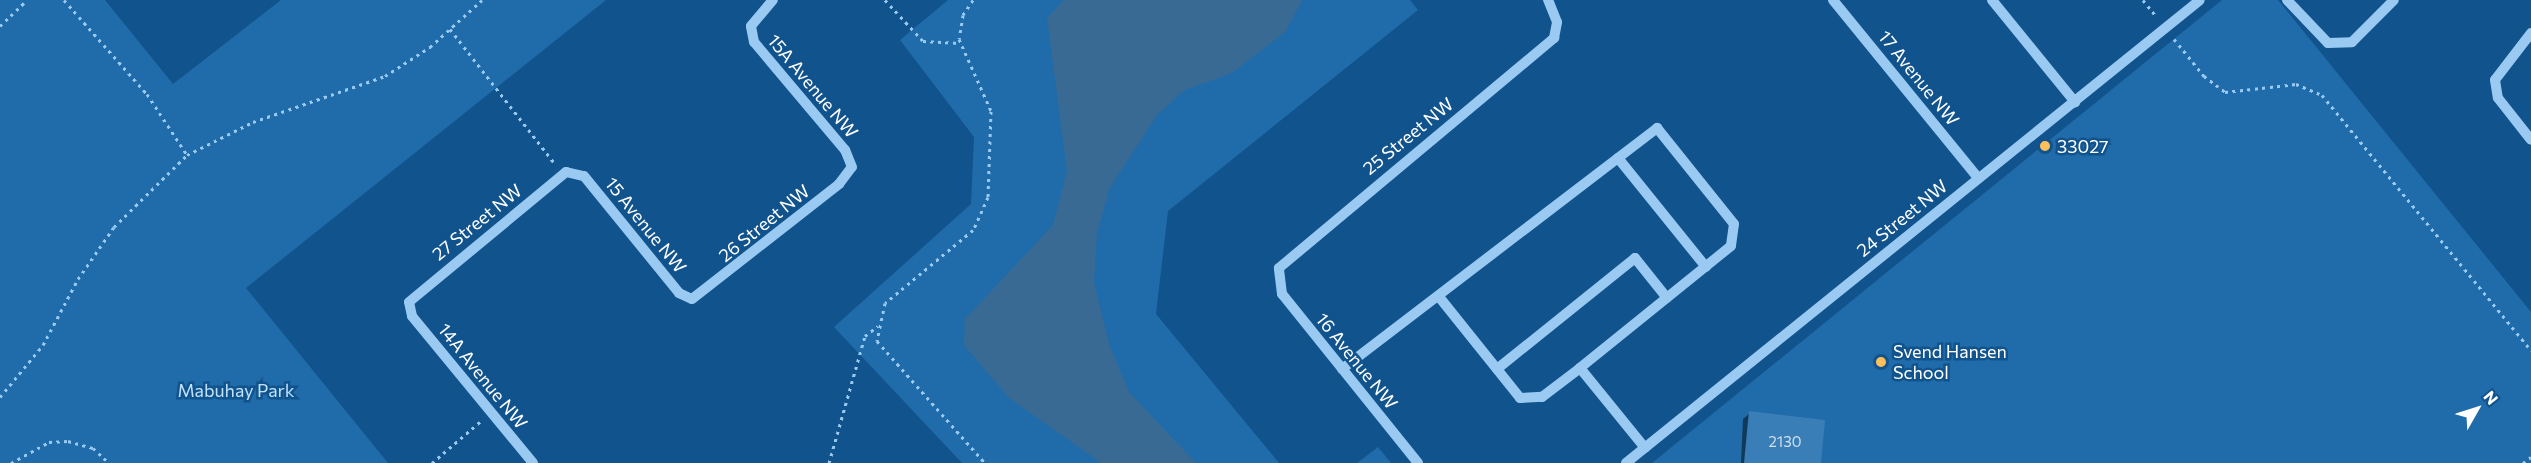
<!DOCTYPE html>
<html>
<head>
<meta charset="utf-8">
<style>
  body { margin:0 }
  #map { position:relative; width:2531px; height:463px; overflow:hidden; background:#11538d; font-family:Commissioner,sans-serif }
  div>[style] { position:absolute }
  .green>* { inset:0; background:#206caa }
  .water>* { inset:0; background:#386a94 }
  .shadow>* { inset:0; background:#0007 }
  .building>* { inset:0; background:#3a7eb7 }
  .path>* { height:3px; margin-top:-1.5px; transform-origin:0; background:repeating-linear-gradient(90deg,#9acaf2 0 3px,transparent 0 7.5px) }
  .minor>* { height:10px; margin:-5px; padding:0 5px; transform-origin:5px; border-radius:5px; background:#9acaf2 }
  .dots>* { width:16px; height:16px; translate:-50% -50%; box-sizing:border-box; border:3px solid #11538d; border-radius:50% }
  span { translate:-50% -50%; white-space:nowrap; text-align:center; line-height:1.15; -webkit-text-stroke:5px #11538d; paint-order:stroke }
  .number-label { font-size:15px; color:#cedfed }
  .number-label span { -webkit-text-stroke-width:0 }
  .street-label { font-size:18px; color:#fff }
  .poi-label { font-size:18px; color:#fff }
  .left { translate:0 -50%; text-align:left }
  .park-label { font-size:18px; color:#c1e2fd }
  .north { position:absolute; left:2447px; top:379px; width:60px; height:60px; -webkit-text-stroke:4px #11538d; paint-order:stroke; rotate:51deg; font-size:16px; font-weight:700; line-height:24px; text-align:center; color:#fff }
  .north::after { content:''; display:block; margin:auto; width:21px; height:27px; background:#fff; clip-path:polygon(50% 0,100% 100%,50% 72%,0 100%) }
</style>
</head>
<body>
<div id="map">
  <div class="green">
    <i style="clip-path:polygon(0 0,105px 0,173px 84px,281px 0,606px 0,246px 288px,388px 463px,0 463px)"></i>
    <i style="clip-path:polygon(948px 0,1410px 0,1418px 10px,1168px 211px,1156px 314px,1279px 463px,962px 463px,834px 327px,971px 204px,974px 137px,900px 40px)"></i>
    <i style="clip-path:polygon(2222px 0,2278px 0,2531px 312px,2531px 463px,1652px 463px)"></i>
    <i style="clip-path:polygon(1378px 447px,1391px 463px,1357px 463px)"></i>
  </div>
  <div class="water">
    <i style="clip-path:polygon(1064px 0,1302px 0,1286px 31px,1232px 73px,1185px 90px,1158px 114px,1110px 187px,1097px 233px,1094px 282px,1109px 344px,1129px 392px,1196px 463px,1101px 463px,1008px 397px,964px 345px,965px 319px,1053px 225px,1067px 171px,1047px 18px)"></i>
  </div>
  <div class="shadow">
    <i style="clip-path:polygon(1750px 413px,1820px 463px,1741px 463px,1743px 419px)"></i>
  </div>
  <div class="building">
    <i style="clip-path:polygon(1749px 411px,1825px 420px,1821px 463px,1744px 463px)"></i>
  </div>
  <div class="path">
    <i style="left:64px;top:0;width:125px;rotate:48.6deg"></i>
    <i style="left:147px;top:94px;width:73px;rotate:56.7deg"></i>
    <i style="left:885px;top:0;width:56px;rotate:47.2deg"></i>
    <i style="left:923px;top:41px;width:37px;rotate:3deg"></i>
    <i style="left:973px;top:0;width:18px;rotate:124deg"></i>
    <i style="left:963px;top:15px;width:24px;rotate:99deg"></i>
    <i style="left:959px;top:39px;width:79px;rotate:66deg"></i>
    <i style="left:991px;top:111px;width:86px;rotate:92deg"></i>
    <i style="left:988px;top:197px;width:36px;rotate:114deg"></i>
    <i style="left:973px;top:230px;width:114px;rotate:140.3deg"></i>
    <i style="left:885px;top:303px;width:39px;rotate:102deg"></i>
    <i style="left:877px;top:341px;width:163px;rotate:48.5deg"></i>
    <i style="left:2143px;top:0;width:22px;rotate:51deg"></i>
    <i style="left:0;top:26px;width:37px;rotate:-44deg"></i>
    <i style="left:450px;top:29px;width:172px;rotate:52.1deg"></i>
    <i style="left:2174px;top:39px;width:48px;rotate:51deg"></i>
    <i style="left:2204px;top:76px;width:26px;rotate:37deg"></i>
    <i style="left:2225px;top:92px;width:71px;rotate:-6.4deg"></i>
    <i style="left:2296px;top:84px;width:28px;rotate:23deg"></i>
    <i style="left:2322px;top:95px;width:330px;rotate:50.7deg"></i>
    <i style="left:0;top:397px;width:67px;rotate:-50.4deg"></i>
    <i style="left:43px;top:345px;width:75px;rotate:-62.1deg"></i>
    <i style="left:78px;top:279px;width:63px;rotate:-55.3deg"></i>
    <i style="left:114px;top:227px;width:103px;rotate:-44.6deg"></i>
    <i style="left:187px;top:155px;width:74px;rotate:-26.6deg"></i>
    <i style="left:253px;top:122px;width:140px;rotate:-19.2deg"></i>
    <i style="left:385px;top:76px;width:54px;rotate:-32.8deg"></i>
    <i style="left:430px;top:47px;width:70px;rotate:-42.1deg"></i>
    <i style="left:11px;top:463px;width:43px;rotate:-28.9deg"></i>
    <i style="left:49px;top:442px;width:19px;rotate:-3deg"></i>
    <i style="left:68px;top:441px;width:26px;rotate:16deg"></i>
    <i style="left:93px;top:448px;width:22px;rotate:43deg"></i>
    <i style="left:432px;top:463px;width:65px;rotate:-40.6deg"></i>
    <i style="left:829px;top:463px;width:132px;rotate:-74.2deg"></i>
    <i style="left:865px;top:336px;width:16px;rotate:-38deg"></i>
    <i style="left:2523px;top:463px;width:10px;rotate:-37deg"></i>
  </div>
  <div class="minor">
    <i style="left:1833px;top:0;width:230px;rotate:50.8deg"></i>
    <i style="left:1992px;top:0;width:132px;rotate:50.9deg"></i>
    <i style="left:2287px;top:0;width:59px;rotate:46.4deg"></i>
    <i style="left:2328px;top:43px;width:24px;rotate:-2deg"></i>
    <i style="left:2352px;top:42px;width:59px;rotate:-45deg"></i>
    <i style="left:2531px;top:33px;width:59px;rotate:127.5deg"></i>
    <i style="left:2495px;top:80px;width:18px;rotate:81deg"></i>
    <i style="left:2498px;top:98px;width:53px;rotate:51.8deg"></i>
    <i style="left:1618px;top:158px;width:140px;rotate:51.1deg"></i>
    <i style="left:1440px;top:298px;width:128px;rotate:51.3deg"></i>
    <i style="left:1520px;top:398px;width:22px;rotate:-3deg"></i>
    <i style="left:1542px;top:397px;width:48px;rotate:-37.3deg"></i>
    <i style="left:1342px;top:369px;width:397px;rotate:-37.4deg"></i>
    <i style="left:1657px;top:128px;width:123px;rotate:51.3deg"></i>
    <i style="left:1734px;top:224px;width:22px;rotate:98deg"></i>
    <i style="left:1731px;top:246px;width:194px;rotate:141.1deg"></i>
    <i style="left:1580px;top:368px;width:103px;rotate:50.9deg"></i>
    <i style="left:1497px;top:369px;width:177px;rotate:-38.8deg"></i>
    <i style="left:1635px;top:258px;width:51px;rotate:51.3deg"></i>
    <i style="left:533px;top:463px;width:190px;rotate:-129.5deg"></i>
    <i style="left:412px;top:316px;width:14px;rotate:-102deg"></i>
    <i style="left:409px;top:302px;width:204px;rotate:-39.6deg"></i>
    <i style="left:566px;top:172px;width:18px;rotate:13deg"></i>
    <i style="left:584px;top:176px;width:151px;rotate:50.9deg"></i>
    <i style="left:679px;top:293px;width:14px;rotate:25deg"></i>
    <i style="left:692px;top:299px;width:187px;rotate:-38deg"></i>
    <i style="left:839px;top:184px;width:21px;rotate:-53deg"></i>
    <i style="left:852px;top:167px;width:18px;rotate:-112deg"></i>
    <i style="left:845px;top:150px;width:141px;rotate:-130.1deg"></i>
    <i style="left:754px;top:42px;width:16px;rotate:-101deg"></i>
    <i style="left:751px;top:26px;width:34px;rotate:-50deg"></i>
    <i style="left:1418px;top:463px;width:217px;rotate:-128.8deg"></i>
    <i style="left:1282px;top:294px;width:26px;rotate:-97deg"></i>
    <i style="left:1279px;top:268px;width:359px;rotate:-39.9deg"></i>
    <i style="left:1554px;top:38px;width:16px;rotate:-79deg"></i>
    <i style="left:1557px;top:22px;width:24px;rotate:-112deg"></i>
    <i style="left:1626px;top:463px;width:737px;rotate:-38.89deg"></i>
  </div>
  <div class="dots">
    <i style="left:2045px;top:146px;background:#ffbf5a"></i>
    <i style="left:1881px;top:362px;background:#ffbf5a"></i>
  </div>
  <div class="number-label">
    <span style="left:1785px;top:442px">2130</span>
  </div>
  <div class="street-label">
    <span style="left:1919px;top:78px;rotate:51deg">17 Avenue NW</span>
    <span style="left:813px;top:86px;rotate:50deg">15A Avenue NW</span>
    <span style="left:1408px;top:136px;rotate:-39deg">25 Street NW</span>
    <span style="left:1902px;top:218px;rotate:-39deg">24 Street NW</span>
    <span style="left:477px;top:222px;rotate:-39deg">27 Street NW</span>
    <span style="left:764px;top:223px;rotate:-39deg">26 Street NW</span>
    <span style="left:646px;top:225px;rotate:51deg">15 Avenue NW</span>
    <span style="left:1357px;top:361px;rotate:51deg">16 Avenue NW</span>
    <span style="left:483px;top:376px;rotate:51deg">14A Avenue NW</span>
  </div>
  <div class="poi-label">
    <span class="left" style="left:2057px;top:146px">33027</span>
    <span class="left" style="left:1893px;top:362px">Svend Hansen<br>School</span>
  </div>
  <div class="park-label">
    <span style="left:236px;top:390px">Mabuhay Park</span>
  </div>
  <div class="north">N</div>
</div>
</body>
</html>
